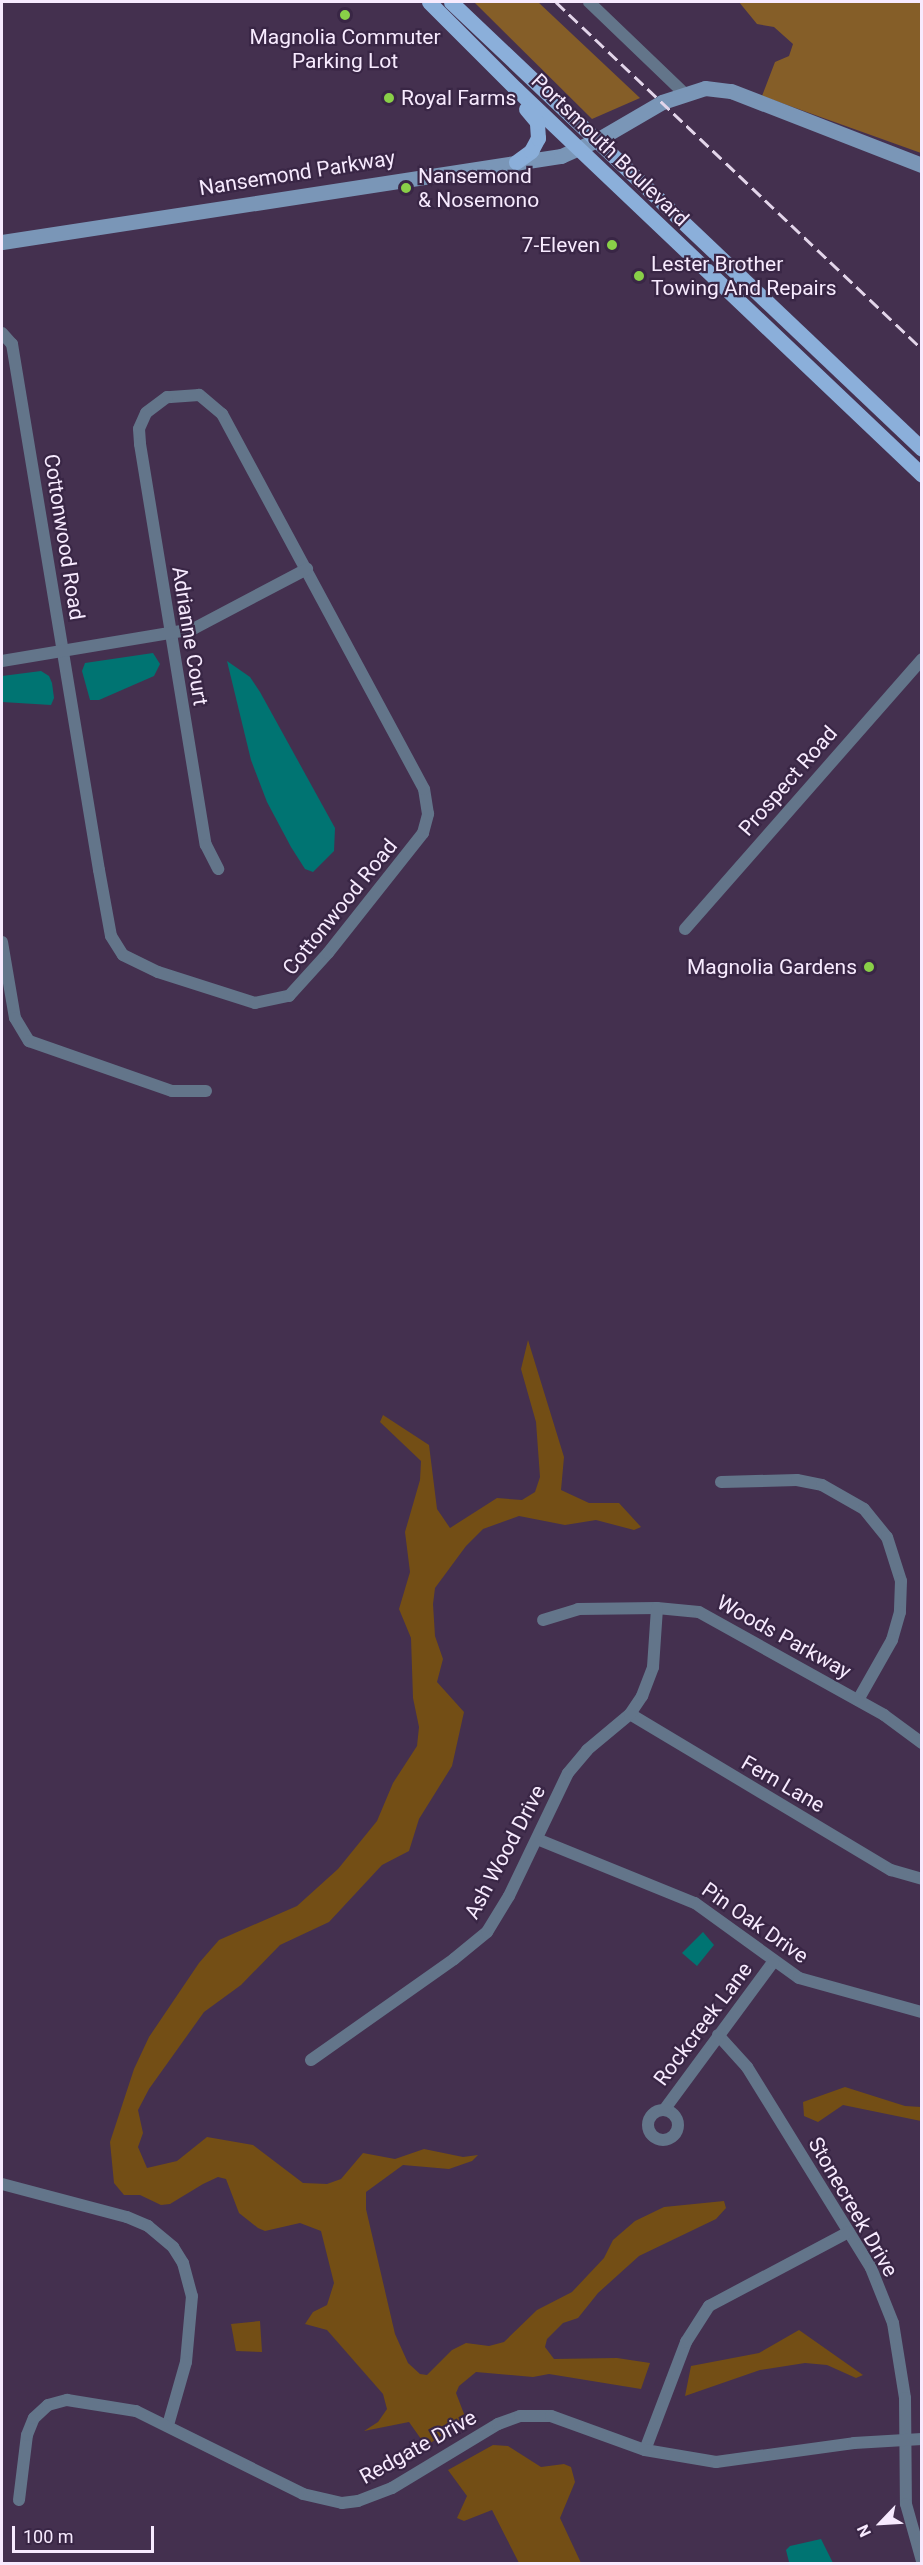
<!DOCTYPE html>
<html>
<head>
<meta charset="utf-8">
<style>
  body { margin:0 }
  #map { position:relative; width:923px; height:2565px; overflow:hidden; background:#44304f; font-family:Roboto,sans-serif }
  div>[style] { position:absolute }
  .green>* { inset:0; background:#734e15 }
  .forest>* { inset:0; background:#855e28 }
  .water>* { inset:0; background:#007472 }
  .minor>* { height:12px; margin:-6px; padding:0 6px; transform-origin:6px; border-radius:6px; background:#63758a }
  .minor>.ring { margin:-6px; padding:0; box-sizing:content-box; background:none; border:12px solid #63758a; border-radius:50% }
  .secondary>* { height:15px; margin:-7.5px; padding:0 7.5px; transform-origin:7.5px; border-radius:7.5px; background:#7a96b7 }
  .primary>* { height:15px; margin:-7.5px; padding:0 7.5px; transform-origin:7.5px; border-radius:7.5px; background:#8bafda }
  .rail>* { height:3px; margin-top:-1.5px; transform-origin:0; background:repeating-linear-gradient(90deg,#e3d5ea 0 12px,transparent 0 18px) }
  .dots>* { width:16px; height:16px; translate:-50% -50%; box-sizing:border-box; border:3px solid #392645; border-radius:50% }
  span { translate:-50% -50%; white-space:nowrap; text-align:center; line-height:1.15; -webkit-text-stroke:4.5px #392645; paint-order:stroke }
  .poi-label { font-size:21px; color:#f7eafe }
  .left { translate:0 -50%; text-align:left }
  .right { translate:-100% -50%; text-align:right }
  .street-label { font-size:21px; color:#f7eafe }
  .frame { position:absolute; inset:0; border:3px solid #f7eafe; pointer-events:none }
  .north { position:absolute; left:851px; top:2493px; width:60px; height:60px; -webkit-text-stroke:4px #392645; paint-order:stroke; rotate:245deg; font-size:16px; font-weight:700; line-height:24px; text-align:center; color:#f7eafe }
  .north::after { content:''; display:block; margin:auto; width:21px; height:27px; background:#f7eafe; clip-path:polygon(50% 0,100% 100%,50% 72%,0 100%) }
  .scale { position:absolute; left:12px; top:2526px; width:142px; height:27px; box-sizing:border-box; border:3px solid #f7eafe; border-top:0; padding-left:8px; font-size:18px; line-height:21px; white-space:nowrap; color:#f7eafe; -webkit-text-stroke:4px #392645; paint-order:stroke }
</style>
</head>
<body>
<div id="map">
  <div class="green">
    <i style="clip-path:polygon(528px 1340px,564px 1457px,561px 1490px,589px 1503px,619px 1503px,641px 1527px,634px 1530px,596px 1520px,565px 1525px,519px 1516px,483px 1529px,466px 1546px,435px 1588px,433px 1604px,435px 1636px,443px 1659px,437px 1682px,464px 1712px,452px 1766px,419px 1819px,409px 1851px,382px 1865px,329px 1922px,280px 1945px,241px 1985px,204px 2012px,149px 2089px,138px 2110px,143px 2133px,138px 2147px,147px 2168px,177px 2161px,207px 2137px,253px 2145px,303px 2183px,327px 2184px,341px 2179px,363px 2153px,395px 2159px,424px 2149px,463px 2157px,478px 2155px,472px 2161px,449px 2169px,403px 2165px,366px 2192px,366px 2209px,395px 2334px,408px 2363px,420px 2374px,427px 2375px,452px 2350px,466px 2343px,489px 2346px,504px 2342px,537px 2310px,572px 2292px,604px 2258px,613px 2240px,635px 2221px,664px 2207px,724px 2201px,726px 2208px,716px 2219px,639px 2256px,598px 2293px,578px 2318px,563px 2323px,547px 2339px,545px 2347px,554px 2359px,617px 2358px,650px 2363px,641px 2389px,549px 2374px,533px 2377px,476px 2372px,459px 2386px,456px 2393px,466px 2419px,426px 2446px,409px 2422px,364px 2431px,378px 2422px,387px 2409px,383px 2394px,327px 2330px,305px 2324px,313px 2312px,327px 2305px,334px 2283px,321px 2231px,300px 2223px,265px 2231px,258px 2228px,239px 2213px,226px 2179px,218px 2177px,203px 2184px,170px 2204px,161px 2205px,140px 2195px,124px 2195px,114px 2183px,110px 2142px,134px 2069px,149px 2037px,199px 1963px,219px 1940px,297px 1906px,338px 1869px,377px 1821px,393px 1783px,417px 1746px,419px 1727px,413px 1698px,411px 1638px,399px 1609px,410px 1572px,405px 1532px,420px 1480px,421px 1461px,380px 1422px,383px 1415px,429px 1445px,437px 1509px,450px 1528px,497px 1498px,522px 1500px,535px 1492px,540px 1477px,536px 1422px,521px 1369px)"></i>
    <i style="clip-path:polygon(845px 2087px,905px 2106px,921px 2107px,921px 2121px,843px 2105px,818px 2122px,804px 2116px,803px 2102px)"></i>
    <i style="clip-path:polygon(260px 2321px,262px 2352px,236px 2351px,231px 2324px)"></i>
    <i style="clip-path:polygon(799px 2330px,863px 2375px,856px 2378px,827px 2365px,805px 2363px,760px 2370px,685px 2396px,691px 2366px,759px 2353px)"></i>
    <i style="clip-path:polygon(493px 2445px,508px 2446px,541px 2467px,564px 2464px,571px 2467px,575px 2482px,560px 2518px,581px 2563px,519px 2563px,492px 2510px,464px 2521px,457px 2518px,467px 2496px,448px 2470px)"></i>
  </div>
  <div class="forest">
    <i style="clip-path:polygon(474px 2px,538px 2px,640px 98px,592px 119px)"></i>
    <i style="clip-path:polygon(739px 2px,921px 2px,921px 153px,762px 96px,775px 62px,789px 56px,793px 44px,774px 27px,757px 24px)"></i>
  </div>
  <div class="water">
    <i style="clip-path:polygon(153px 653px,160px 664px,154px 676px,99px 700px,90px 700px,82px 671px,85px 663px)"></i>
    <i style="clip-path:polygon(227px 661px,250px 677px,260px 692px,335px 828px,334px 851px,313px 872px,305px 869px,291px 847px,267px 802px,251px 760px)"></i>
    <i style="clip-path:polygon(41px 671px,49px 676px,52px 683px,54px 698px,51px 705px,2px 702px,2px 676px)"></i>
    <i style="clip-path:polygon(703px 1932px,714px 1945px,697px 1966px,682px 1953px)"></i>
    <i style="clip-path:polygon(821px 2539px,833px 2563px,789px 2562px,786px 2550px,790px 2546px)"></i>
  </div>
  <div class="minor">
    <i style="left:589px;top:2px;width:132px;rotate:43.8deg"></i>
    <i style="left:2px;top:333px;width:15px;rotate:48deg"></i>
    <i style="left:12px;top:344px;width:533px;rotate:80.61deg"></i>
    <i style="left:99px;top:870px;width:67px;rotate:79.7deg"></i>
    <i style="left:111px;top:936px;width:22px;rotate:58deg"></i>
    <i style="left:123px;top:955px;width:39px;rotate:26deg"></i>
    <i style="left:158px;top:972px;width:102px;rotate:17.7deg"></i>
    <i style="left:255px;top:1003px;width:35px;rotate:-12deg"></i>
    <i style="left:289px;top:996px;width:58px;rotate:-47.8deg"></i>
    <i style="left:328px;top:953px;width:153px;rotate:-51.6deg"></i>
    <i style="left:423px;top:833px;width:20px;rotate:-75deg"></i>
    <i style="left:428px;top:814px;width:25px;rotate:-99deg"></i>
    <i style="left:424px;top:789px;width:426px;rotate:-118.3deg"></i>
    <i style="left:222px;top:414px;width:30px;rotate:-140deg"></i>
    <i style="left:199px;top:395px;width:32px;rotate:176deg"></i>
    <i style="left:167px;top:397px;width:26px;rotate:143deg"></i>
    <i style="left:146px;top:413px;width:17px;rotate:114deg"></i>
    <i style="left:139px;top:429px;width:15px;rotate:86deg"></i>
    <i style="left:140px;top:444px;width:406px;rotate:80.7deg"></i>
    <i style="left:206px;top:845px;width:27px;rotate:63deg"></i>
    <i style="left:2px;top:661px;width:194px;rotate:-9.5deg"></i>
    <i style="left:193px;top:629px;width:129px;rotate:-27.8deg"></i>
    <i style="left:685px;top:929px;width:359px;rotate:-48.7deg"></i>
    <i style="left:2px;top:942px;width:77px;rotate:80.3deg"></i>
    <i style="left:15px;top:1018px;width:27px;rotate:59deg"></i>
    <i style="left:29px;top:1041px;width:151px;rotate:19.3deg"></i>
    <i style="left:172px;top:1091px;width:34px"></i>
    <i style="left:721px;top:1482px;width:76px;rotate:-1.5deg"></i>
    <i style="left:797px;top:1480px;width:25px;rotate:11deg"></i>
    <i style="left:822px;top:1485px;width:48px;rotate:29.7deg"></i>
    <i style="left:864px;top:1509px;width:36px;rotate:51deg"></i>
    <i style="left:887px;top:1537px;width:46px;rotate:72.3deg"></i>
    <i style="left:901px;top:1581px;width:31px;rotate:92deg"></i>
    <i style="left:900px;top:1612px;width:29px;rotate:106deg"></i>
    <i style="left:892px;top:1640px;width:69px;rotate:119.5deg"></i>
    <i style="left:543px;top:1620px;width:37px;rotate:-17deg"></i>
    <i style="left:578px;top:1609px;width:79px;rotate:-0.7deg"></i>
    <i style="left:657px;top:1608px;width:42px;rotate:5.4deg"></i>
    <i style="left:699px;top:1612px;width:212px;rotate:29.1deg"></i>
    <i style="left:884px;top:1715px;width:47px;rotate:36.4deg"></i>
    <i style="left:630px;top:1714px;width:304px;rotate:30.9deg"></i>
    <i style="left:891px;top:1870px;width:32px;rotate:16deg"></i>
    <i style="left:537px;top:1839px;width:170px;rotate:22.1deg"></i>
    <i style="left:695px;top:1903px;width:128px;rotate:35.8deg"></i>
    <i style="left:799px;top:1978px;width:128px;rotate:15.5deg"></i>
    <i style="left:718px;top:2035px;width:43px;rotate:47.8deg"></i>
    <i style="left:747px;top:2067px;width:236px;rotate:58.3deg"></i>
    <i style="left:871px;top:2268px;width:59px;rotate:68.2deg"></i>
    <i style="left:893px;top:2323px;width:76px;rotate:80.9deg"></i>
    <i style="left:905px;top:2398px;width:106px;rotate:89.5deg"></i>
    <i style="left:906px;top:2504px;width:59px;rotate:74.3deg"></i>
    <i style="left:311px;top:2060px;width:175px;rotate:-35.2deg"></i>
    <i style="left:454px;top:1959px;width:43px;rotate:-39.3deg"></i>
    <i style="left:487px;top:1932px;width:42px;rotate:-58.6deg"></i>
    <i style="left:509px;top:1896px;width:136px;rotate:-64.4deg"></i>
    <i style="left:568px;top:1773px;width:30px;rotate:-50deg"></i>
    <i style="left:587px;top:1750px;width:56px;rotate:-39.9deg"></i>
    <i style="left:630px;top:1714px;width:22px;rotate:-56deg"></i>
    <i style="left:642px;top:1696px;width:31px;rotate:-69deg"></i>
    <i style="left:653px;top:1667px;width:59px;rotate:-86.1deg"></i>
    <i class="ring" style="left:648px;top:2110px;width:18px;height:18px"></i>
    <i style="left:664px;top:2110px;width:184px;rotate:-53.6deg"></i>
    <i style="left:2px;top:2184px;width:129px;rotate:14.8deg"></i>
    <i style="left:127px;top:2217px;width:23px;rotate:23deg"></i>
    <i style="left:148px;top:2226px;width:33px;rotate:40deg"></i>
    <i style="left:173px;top:2247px;width:19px;rotate:58deg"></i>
    <i style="left:183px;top:2263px;width:34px;rotate:75deg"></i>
    <i style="left:192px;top:2296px;width:66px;rotate:95.2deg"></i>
    <i style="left:186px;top:2362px;width:66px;rotate:105.9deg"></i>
    <i style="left:645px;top:2450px;width:116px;rotate:-69.2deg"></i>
    <i style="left:686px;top:2342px;width:43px;rotate:-57.4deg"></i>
    <i style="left:709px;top:2306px;width:158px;rotate:-27.9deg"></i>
    <i style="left:19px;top:2500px;width:65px;rotate:-83deg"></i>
    <i style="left:27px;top:2435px;width:18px;rotate:-68deg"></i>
    <i style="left:34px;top:2418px;width:19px;rotate:-43deg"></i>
    <i style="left:48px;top:2405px;width:20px;rotate:-15deg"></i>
    <i style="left:67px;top:2400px;width:70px;rotate:9.1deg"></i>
    <i style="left:136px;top:2411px;width:186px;rotate:26.4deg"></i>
    <i style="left:303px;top:2494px;width:40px;rotate:13deg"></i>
    <i style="left:342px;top:2503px;width:16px;rotate:-7deg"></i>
    <i style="left:358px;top:2501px;width:36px;rotate:-21deg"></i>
    <i style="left:392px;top:2488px;width:124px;rotate:-31.1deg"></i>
    <i style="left:498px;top:2424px;width:23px;rotate:-20deg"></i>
    <i style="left:520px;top:2416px;width:31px"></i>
    <i style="left:551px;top:2416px;width:100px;rotate:19.9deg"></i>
    <i style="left:645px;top:2450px;width:72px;rotate:9.6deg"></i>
    <i style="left:716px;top:2462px;width:139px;rotate:-7.8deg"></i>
    <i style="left:854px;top:2443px;width:68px;rotate:-3.4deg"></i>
  </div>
  <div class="secondary">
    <i style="left:2px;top:242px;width:566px;rotate:-8.75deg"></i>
    <i style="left:561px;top:156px;width:39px;rotate:-24deg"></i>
    <i style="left:597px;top:140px;width:75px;rotate:-30.3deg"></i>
    <i style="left:662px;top:102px;width:45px;rotate:-18deg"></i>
    <i style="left:705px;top:88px;width:26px;rotate:7deg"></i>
    <i style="left:731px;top:91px;width:205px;rotate:21.2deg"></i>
  </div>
  <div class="primary">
    <i style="left:429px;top:2px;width:123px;rotate:45deg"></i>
    <i style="left:516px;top:89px;width:560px;rotate:43.55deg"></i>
    <i style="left:451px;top:2px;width:649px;rotate:43.5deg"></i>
    <i style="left:516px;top:162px;width:19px;rotate:-36deg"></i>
    <i style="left:531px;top:151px;width:15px;rotate:-62deg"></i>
    <i style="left:538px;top:138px;width:16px;rotate:-94deg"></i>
    <i style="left:537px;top:122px;width:17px;rotate:-130deg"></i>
  </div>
  <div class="rail">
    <i style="left:556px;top:2px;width:504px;rotate:43.47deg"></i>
  </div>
  <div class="dots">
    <i style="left:345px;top:15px;background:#89cf48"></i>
    <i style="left:389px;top:98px;background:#89cf48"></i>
    <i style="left:406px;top:188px;background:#89cf48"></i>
    <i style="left:612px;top:245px;background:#89cf48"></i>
    <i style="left:639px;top:276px;background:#89cf48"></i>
    <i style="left:869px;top:967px;background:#89cf48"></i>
  </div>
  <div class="poi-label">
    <span style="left:345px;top:49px">Magnolia Commuter<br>Parking Lot</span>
    <span class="left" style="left:401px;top:98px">Royal Farms</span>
    <span class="left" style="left:418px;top:188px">Nansemond<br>&amp; Nosemono</span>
    <span class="right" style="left:600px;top:245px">7-Eleven</span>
    <span class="left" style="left:651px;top:276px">Lester Brother<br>Towing And Repairs</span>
    <span class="right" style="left:857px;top:967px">Magnolia Gardens</span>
  </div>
  <div class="street-label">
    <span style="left:610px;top:150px;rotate:44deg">Portsmouth Boulevard</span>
    <span style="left:297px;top:173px;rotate:-9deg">Nansemond Parkway</span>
    <span style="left:64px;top:537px;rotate:81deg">Cottonwood Road</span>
    <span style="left:190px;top:636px;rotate:81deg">Adrianne Court</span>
    <span style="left:788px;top:781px;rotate:-49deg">Prospect Road</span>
    <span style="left:340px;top:907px;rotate:-51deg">Cottonwood Road</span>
    <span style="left:784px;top:1637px;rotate:29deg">Woods Parkway</span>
    <span style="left:783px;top:1784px;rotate:30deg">Fern Lane</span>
    <span style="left:505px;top:1852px;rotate:-62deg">Ash Wood Drive</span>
    <span style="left:755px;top:1923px;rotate:35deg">Pin Oak Drive</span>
    <span style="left:703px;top:2024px;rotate:-53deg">Rockcreek Lane</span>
    <span style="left:853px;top:2207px;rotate:60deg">Stonecreek Drive</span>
    <span style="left:418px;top:2447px;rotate:-29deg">Redgate Drive</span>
  </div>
  <div class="frame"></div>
  <div class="north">N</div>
  <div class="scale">100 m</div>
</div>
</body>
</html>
